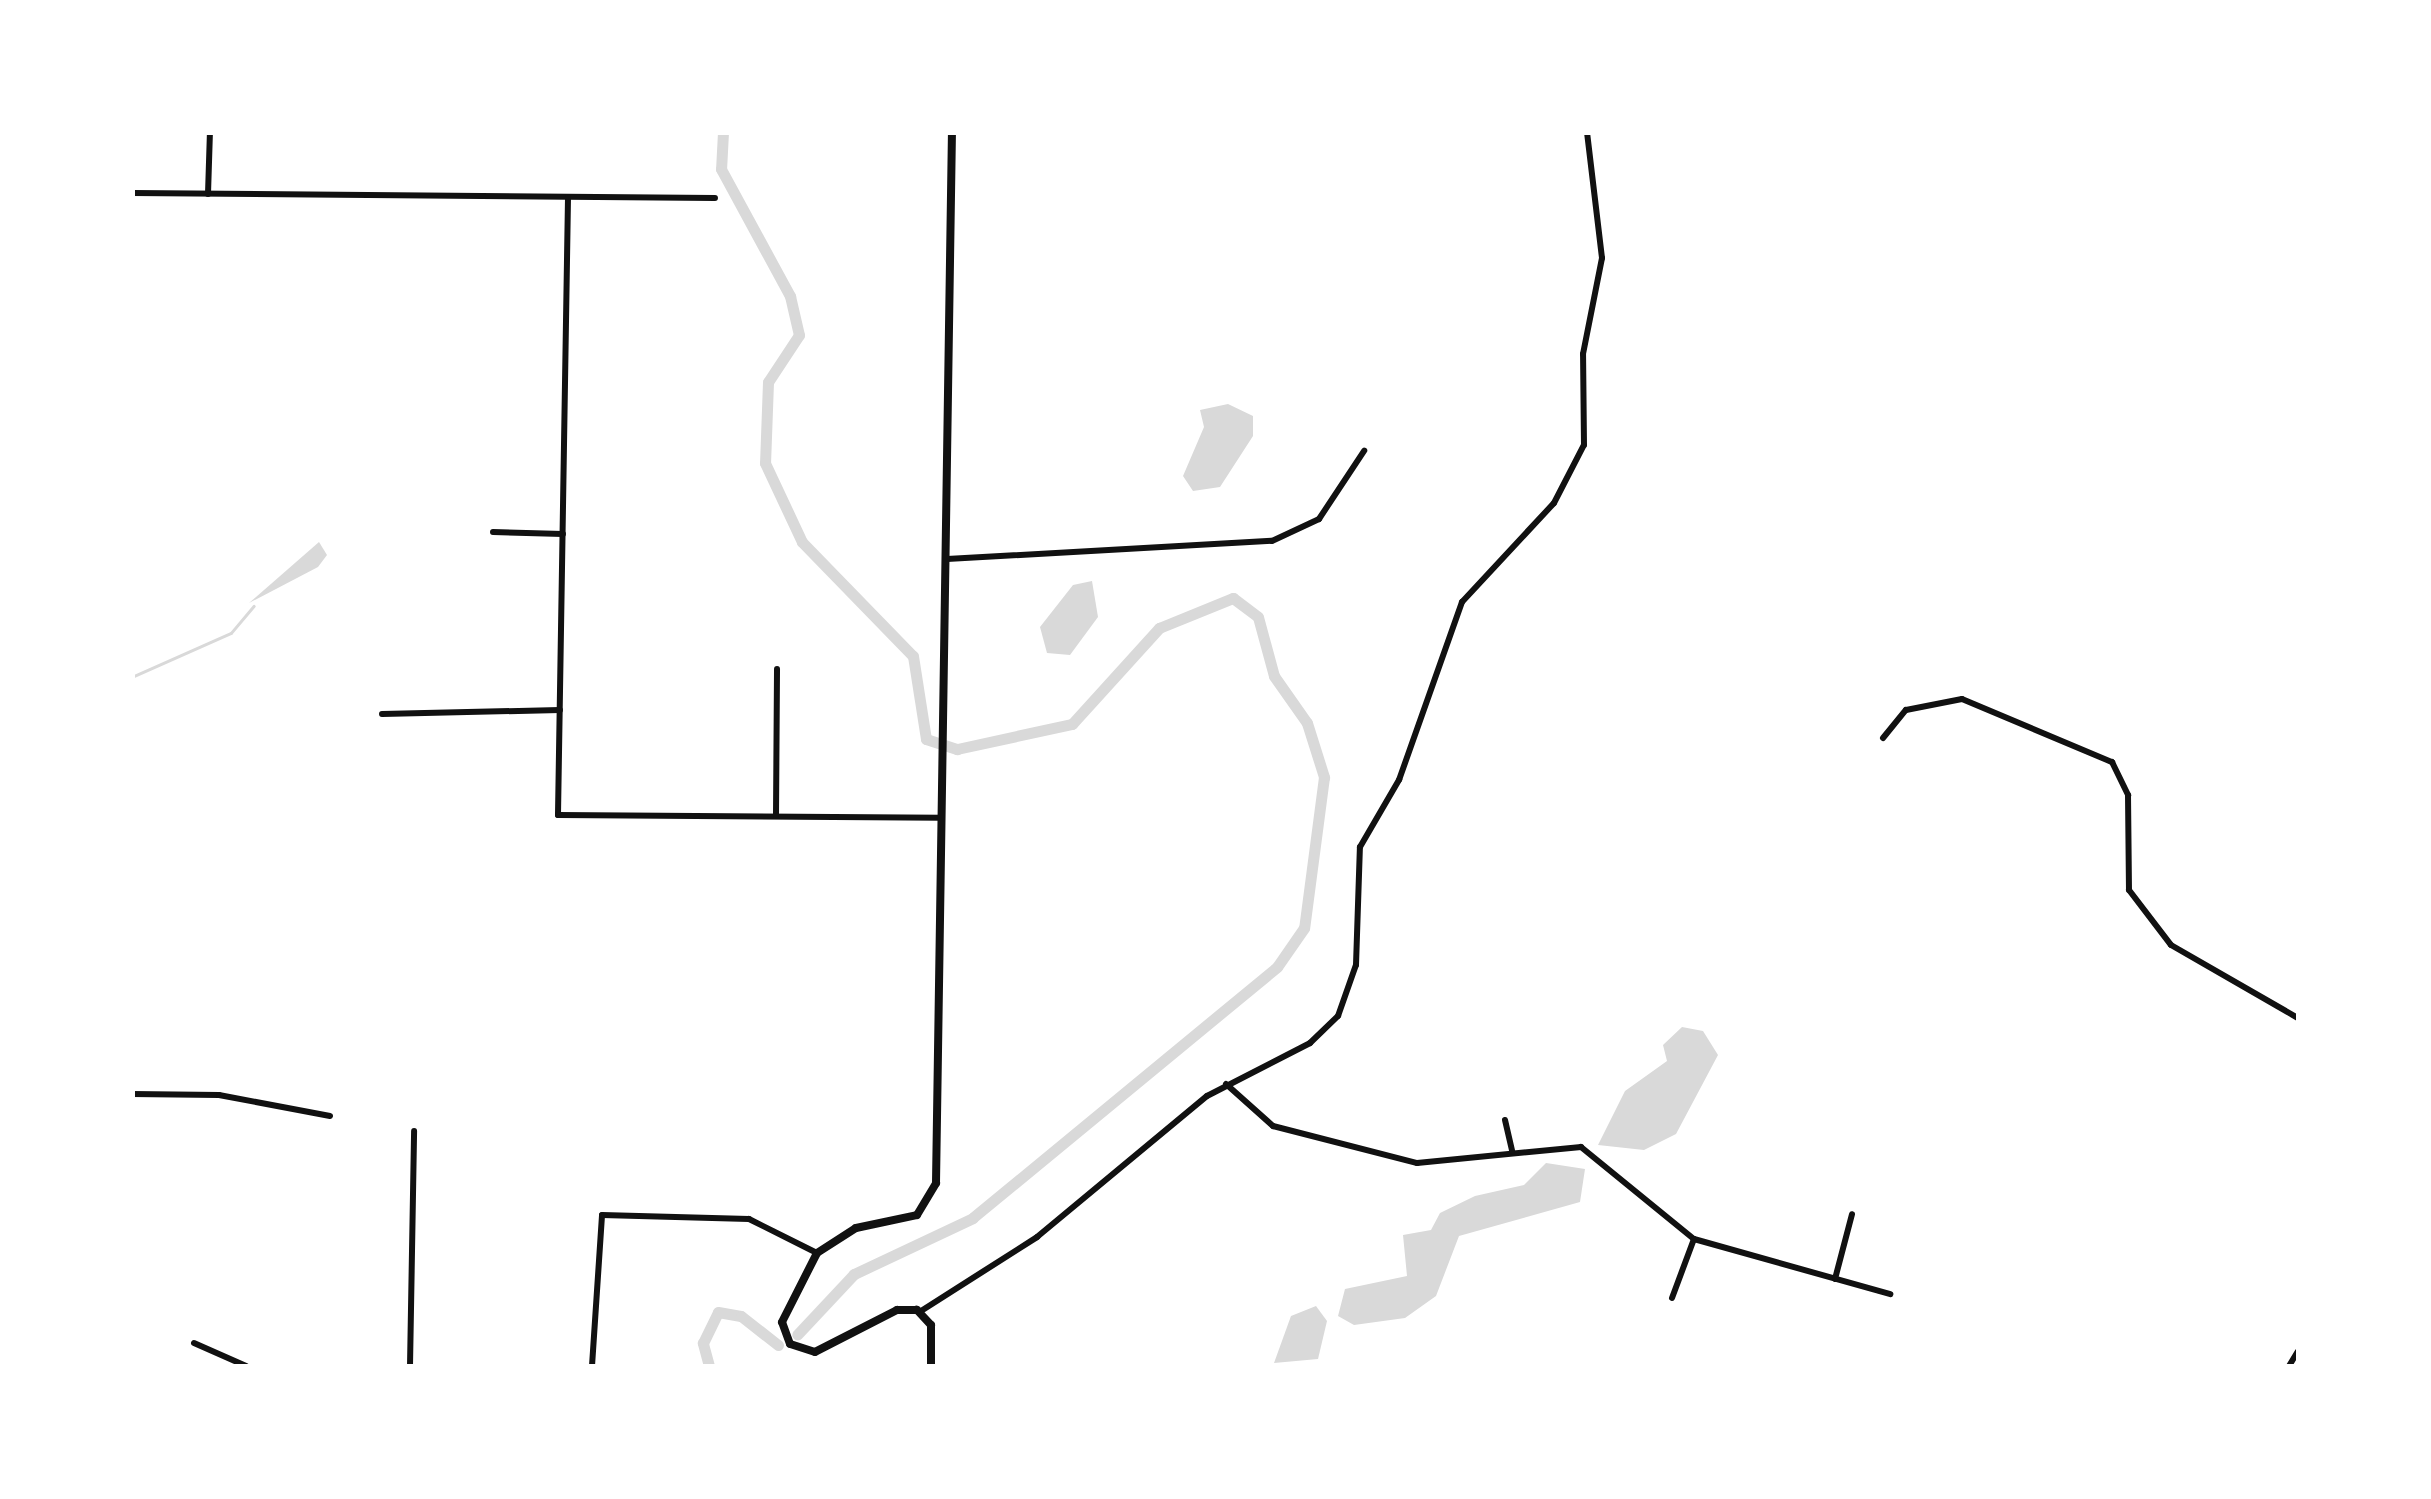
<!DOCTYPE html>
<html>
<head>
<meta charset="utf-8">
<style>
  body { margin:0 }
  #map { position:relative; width:2431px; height:1499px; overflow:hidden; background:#fff; font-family:"Roboto Condensed",sans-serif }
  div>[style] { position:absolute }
  .water>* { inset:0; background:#d9d9d9 }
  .stream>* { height:2.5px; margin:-1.25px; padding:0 1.25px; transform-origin:1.25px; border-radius:1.25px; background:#d9d9d9 }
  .canal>* { height:11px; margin:-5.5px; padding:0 5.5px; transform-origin:5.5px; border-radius:5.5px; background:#d9d9d9 }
  .minor>* { height:6px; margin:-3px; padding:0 3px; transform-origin:3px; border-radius:3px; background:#111 }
  .tertiary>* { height:8px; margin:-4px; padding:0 4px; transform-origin:4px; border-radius:4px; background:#111 }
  span { translate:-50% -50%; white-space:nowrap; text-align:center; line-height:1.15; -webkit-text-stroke:10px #fff; paint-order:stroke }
  .frame { position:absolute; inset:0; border:135px solid #fff; pointer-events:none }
</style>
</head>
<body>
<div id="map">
  <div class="water">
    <i style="clip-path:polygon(1228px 404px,1253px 416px,1253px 436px,1220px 487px,1193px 491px,1183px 476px,1204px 427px,1200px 410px)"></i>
    <i style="clip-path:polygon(319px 542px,327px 555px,318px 567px,249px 603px)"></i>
    <i style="clip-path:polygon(1092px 581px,1098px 617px,1070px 655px,1047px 653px,1040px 627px,1073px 585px)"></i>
    <i style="clip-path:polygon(1682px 1027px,1703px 1031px,1718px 1055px,1676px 1134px,1644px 1150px,1598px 1145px,1625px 1091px,1667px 1061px,1663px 1045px)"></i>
    <i style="clip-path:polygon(1546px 1163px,1585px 1169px,1580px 1202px,1459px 1236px,1436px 1296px,1405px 1318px,1354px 1325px,1338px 1316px,1345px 1289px,1407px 1276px,1403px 1235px,1431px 1230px,1440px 1213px,1475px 1196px,1524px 1185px)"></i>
    <i style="clip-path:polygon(1316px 1306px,1327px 1321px,1318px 1359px,1274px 1363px,1291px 1316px)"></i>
  </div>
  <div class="stream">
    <i style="left:132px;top:677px;width:108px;rotate:-24deg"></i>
    <i style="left:231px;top:633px;width:35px;rotate:-50deg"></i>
  </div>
  <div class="canal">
    <i style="left:723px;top:132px;width:37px;rotate:93deg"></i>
    <i style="left:721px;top:169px;width:145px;rotate:61.5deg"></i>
    <i style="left:790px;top:296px;width:40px;rotate:77deg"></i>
    <i style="left:799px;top:335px;width:56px;rotate:123.4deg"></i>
    <i style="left:768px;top:382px;width:81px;rotate:92.1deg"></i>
    <i style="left:765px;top:463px;width:87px;rotate:64.9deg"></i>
    <i style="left:802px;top:542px;width:159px;rotate:45.8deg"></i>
    <i style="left:913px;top:656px;width:84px;rotate:81.1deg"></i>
    <i style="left:926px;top:739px;width:33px;rotate:18deg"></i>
    <i style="left:957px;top:749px;width:118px;rotate:-12.3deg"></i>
    <i style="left:1072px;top:724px;width:130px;rotate:-47.8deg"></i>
    <i style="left:1159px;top:628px;width:80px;rotate:-22.1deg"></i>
    <i style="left:1233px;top:598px;width:31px;rotate:37deg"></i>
    <i style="left:1258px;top:617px;width:61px;rotate:74.8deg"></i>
    <i style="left:1274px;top:676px;width:57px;rotate:54.9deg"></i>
    <i style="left:1307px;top:723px;width:57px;rotate:72.5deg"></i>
    <i style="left:1324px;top:777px;width:152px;rotate:97.5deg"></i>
    <i style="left:1304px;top:928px;width:47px;rotate:124.7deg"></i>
    <i style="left:1277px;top:967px;width:394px;rotate:140.5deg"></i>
    <i style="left:973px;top:1218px;width:132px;rotate:154.8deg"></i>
    <i style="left:854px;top:1274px;width:83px;rotate:133.1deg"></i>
    <i style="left:709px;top:1366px;width:24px;rotate:-105deg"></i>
    <i style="left:703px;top:1343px;width:34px;rotate:-64deg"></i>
    <i style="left:718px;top:1312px;width:23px;rotate:10deg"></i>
    <i style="left:741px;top:1316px;width:47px;rotate:38.1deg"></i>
  </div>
  <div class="minor">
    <i style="left:132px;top:193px;width:583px;rotate:0.49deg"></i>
    <i style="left:208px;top:194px;width:62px;rotate:-88.2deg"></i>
    <i style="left:568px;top:198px;width:617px;rotate:90.93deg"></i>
    <i style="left:558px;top:815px;width:383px;rotate:0.4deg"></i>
    <i style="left:493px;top:532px;width:70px;rotate:1.6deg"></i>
    <i style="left:947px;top:559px;width:325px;rotate:-3.2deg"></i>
    <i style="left:1272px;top:541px;width:52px;rotate:-25.1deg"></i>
    <i style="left:1319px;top:519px;width:82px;rotate:-56.5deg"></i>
    <i style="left:382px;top:714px;width:178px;rotate:-1.3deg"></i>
    <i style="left:1883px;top:738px;width:36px;rotate:-51deg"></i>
    <i style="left:1906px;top:710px;width:57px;rotate:-11.1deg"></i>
    <i style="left:1962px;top:699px;width:163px;rotate:22.8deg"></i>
    <i style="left:2112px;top:762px;width:37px;rotate:64deg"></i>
    <i style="left:2128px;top:795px;width:95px;rotate:89.4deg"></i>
    <i style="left:2129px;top:890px;width:69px;rotate:52.6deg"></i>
    <i style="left:2171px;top:945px;width:146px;rotate:29.9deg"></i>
    <i style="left:776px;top:815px;width:146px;rotate:-89.6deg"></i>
    <i style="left:1226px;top:1084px;width:63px;rotate:41.8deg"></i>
    <i style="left:1273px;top:1126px;width:149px;rotate:14.4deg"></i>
    <i style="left:1417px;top:1163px;width:165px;rotate:-5.6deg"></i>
    <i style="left:1581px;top:1147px;width:146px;rotate:39.2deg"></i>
    <i style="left:1694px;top:1239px;width:204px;rotate:15.7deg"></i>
    <i style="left:132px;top:1094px;width:87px;rotate:0.7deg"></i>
    <i style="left:219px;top:1095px;width:113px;rotate:10.7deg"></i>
    <i style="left:1505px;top:1120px;width:32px;rotate:77deg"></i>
    <i style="left:1835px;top:1279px;width:67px;rotate:-75.3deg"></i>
    <i style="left:1672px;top:1298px;width:63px;rotate:-69.6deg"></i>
    <i style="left:921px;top:1311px;width:138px;rotate:-32.5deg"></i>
    <i style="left:1037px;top:1237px;width:221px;rotate:-39.7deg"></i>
    <i style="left:1207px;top:1096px;width:116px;rotate:-27.2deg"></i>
    <i style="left:1310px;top:1043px;width:39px;rotate:-44deg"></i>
    <i style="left:1338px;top:1016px;width:54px;rotate:-70.6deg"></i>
    <i style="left:1356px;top:965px;width:118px;rotate:-88.1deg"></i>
    <i style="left:1360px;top:847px;width:78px;rotate:-59.8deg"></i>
    <i style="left:1399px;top:780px;width:189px;rotate:-70.5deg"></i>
    <i style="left:1462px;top:602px;width:135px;rotate:-47.1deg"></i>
    <i style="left:1554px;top:503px;width:65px;rotate:-62.7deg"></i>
    <i style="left:1584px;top:445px;width:91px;rotate:-90.6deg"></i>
    <i style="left:1583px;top:354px;width:98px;rotate:-78.8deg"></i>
    <i style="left:1602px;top:258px;width:127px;rotate:-96.8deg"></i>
    <i style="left:194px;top:1343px;width:57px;rotate:23.9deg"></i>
    <i style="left:410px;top:1366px;width:235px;rotate:-89deg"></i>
    <i style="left:592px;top:1366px;width:151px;rotate:-86.2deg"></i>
    <i style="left:602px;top:1215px;width:147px;rotate:1.6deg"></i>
    <i style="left:749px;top:1219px;width:76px;rotate:26.6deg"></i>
    <i style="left:2289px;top:1366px;width:17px;rotate:-59deg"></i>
  </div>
  <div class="tertiary">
    <i style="left:931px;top:1366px;width:41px;rotate:-90deg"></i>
    <i style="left:931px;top:1325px;width:21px;rotate:-133deg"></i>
    <i style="left:917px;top:1310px;width:20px;rotate:180deg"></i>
    <i style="left:897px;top:1310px;width:92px;rotate:152.9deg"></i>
    <i style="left:815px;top:1352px;width:26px;rotate:-162deg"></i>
    <i style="left:790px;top:1344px;width:23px;rotate:-110deg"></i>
    <i style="left:782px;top:1322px;width:77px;rotate:-63.1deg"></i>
    <i style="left:817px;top:1253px;width:46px;rotate:-32.7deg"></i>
    <i style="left:856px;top:1228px;width:62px;rotate:-12deg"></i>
    <i style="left:917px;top:1215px;width:37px;rotate:-59deg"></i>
    <i style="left:936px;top:1183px;width:1051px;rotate:-89.13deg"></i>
  </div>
  <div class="frame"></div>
</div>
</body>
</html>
